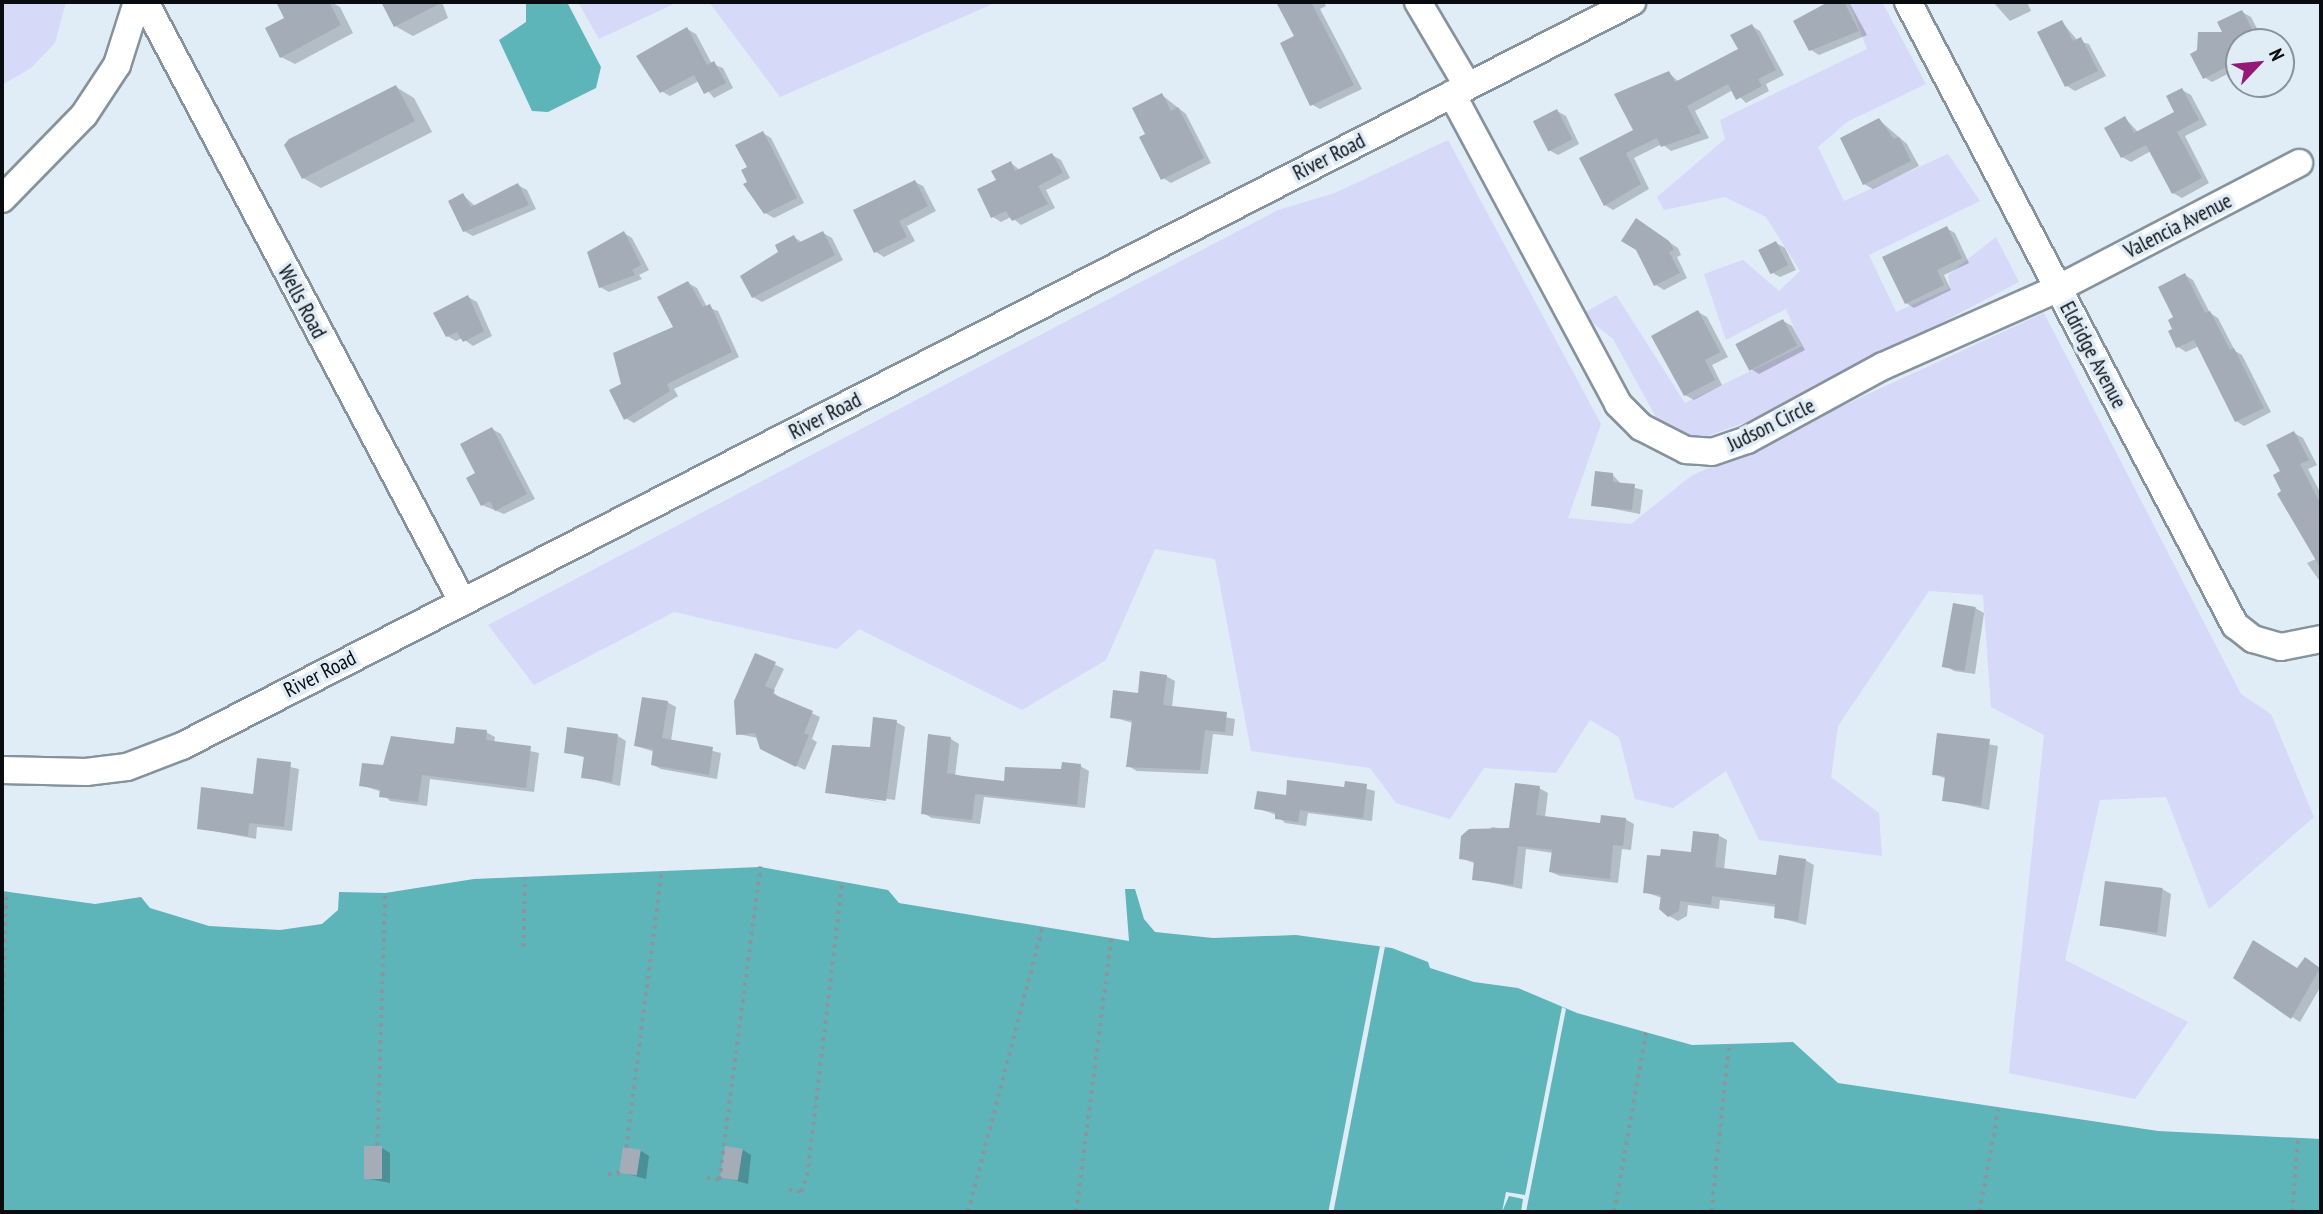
<!DOCTYPE html>
<html>
<head>
<meta charset="utf-8">
<style>
  body { margin:0 }
  #map { position:relative; width:2323px; height:1214px; overflow:hidden; background:#e0edf7; font-family:"PT Sans Narrow",sans-serif }
  div>[style] { position:absolute }
  .green>* { inset:0; background:#d6d9f7 }
  .water>* { inset:0; background:#5db4b9 }
  .pier>* { inset:0; background:#e0edf7; transform-origin:0 0 }
  .shadow>* { inset:0; background:#0003 }
  .building>* { inset:0; background:#a4acb8; transform-origin:0 0 }
  .path>* { height:3.5px; margin-top:-1.75px; transform-origin:0; background:repeating-linear-gradient(90deg,#8b959c 0 3.5px,transparent 0 8.5px) }
  .roads { filter:drop-shadow(2px 0 #87939c) drop-shadow(-2px 0 #87939c) drop-shadow(0 2px #87939c) drop-shadow(0 -2px #87939c) }
  .minor>* { height:26px; margin:-13px; padding:0 13px; transform-origin:13px; border-radius:13px; background:#fff }
  span { translate:-50% -50%; white-space:nowrap; text-align:center; line-height:1.15; -webkit-text-stroke:7px #e0edf7; paint-order:stroke }
  .street-label { font-size:21px; color:#080c10 }
  .frame { position:absolute; inset:0; border:4px solid #080c10; pointer-events:none }
  .north { position:absolute; left:2225px; top:28px; width:70px; height:70px; box-sizing:border-box; background:#e0edf7; border:2px solid #8a939b; border-radius:50%; rotate:64deg; font-size:19px; font-weight:700; line-height:28px; text-align:center; color:#080c10 }
  .north::after { content:''; display:block; margin:auto; width:24px; height:32px; background:#931b77; clip-path:polygon(50% 0,100% 100%,50% 72%,0 100%) }
</style>
</head>
<body>
<div id="map">
  <div class="green">
    <i style="clip-path:polygon(2px 2px,66px 2px,55px 43px,31px 68px,2px 85px)"></i>
    <i style="clip-path:polygon(578px 2px,678px 2px,599px 39px)"></i>
    <i style="clip-path:polygon(709px 2px,997px 2px,780px 97px)"></i>
    <i style="clip-path:polygon(1849px 2px,1882px 2px,1926px 84px,1847px 122px,1818px 147px,1844px 201px,1948px 154px,1980px 201px,1869px 255px,1896px 312px,1950px 288px,1948px 275px,1996px 237px,2019px 282px,1763px 416px,1702px 438px,1663px 430px,1613px 339px,1582px 314px,1616px 295px,1685px 403px,1802px 346px,1786px 309px,1726px 340px,1704px 274px,1743px 260px,1779px 291px,1800px 271px,1766px 217px,1725px 197px,1664px 210px,1657px 197px,1725px 139px,1720px 120px,1867px 49px)"></i>
    <i style="clip-path:polygon(1448px 140px,1601px 424px,1568px 518px,1631px 524px,1691px 476px,2044px 313px,2241px 694px,2271px 714px,2314px 817px,2209px 909px,2166px 797px,2100px 800px,2065px 960px,2188px 1022px,2135px 1099px,2009px 1073px,2044px 735px,1991px 707px,1983px 595px,1929px 591px,1838px 726px,1831px 777px,1879px 813px,1882px 856px,1759px 840px,1726px 771px,1673px 808px,1635px 799px,1619px 737px,1590px 720px,1556px 773px,1484px 768px,1450px 819px,1396px 803px,1370px 768px,1251px 751px,1215px 559px,1155px 549px,1106px 660px,1022px 710px,859px 629px,837px 649px,674px 612px,534px 685px,488px 625px,1278px 210px,1335px 193px)"></i>
  </div>
  <div class="water">
    <i style="clip-path:polygon(526px 2px,567px 2px,601px 67px,596px 88px,548px 112px,532px 111px,499px 40px,526px 22px)"></i>
    <i style="clip-path:polygon(760px 867px,888px 890px,899px 903px,1129px 941px,1125px 889px,1135px 889px,1144px 919px,1155px 932px,1213px 938px,1296px 935px,1392px 948px,1428px 962px,1430px 968px,1474px 982px,1518px 988px,1577px 1013px,1692px 1045px,1793px 1042px,1838px 1083px,2158px 1131px,2321px 1139px,2321px 1212px,2px 1212px,2px 891px,95px 904px,141px 897px,150px 908px,209px 926px,280px 930px,322px 924px,338px 910px,339px 892px,385px 893px,474px 879px)"></i>
  </div>
  <div class="pier">
    <i style="left:1380px;top:946px;width:5px;height:269px;rotate:11deg"></i>
    <i style="clip-path:polygon(1562px 1007px,1566px 1009px,1526px 1212px,1521px 1212px,1523px 1199px,1509px 1196px,1502px 1212px,1506px 1192px,1525px 1195px)"></i>
  </div>
  <div class="shadow">
    <i style="clip-path:polygon(278px 2px,331px 2px,340px 7px,353px 33px,295px 64px,281px 57px,286px 18px)"></i>
    <i style="clip-path:polygon(383px 2px,442px 2px,448px 18px,413px 36px,395px 26px)"></i>
    <i style="clip-path:polygon(1278px 2px,1324px 2px,1326px 6px,1320px 9px,1362px 89px,1320px 109px,1311px 104px,1297px 37px)"></i>
    <i style="clip-path:polygon(1832px 2px,1849px 2px,1867px 35px,1819px 55px,1811px 50px,1795px 21px)"></i>
    <i style="clip-path:polygon(1993px 2px,2027px 2px,2031px 11px,2010px 21px)"></i>
    <i style="clip-path:polygon(2242px 12px,2251px 17px,2264px 42px,2239px 42px,2239px 68px,2212px 82px,2204px 77px,2224px 34px)"></i>
    <i style="clip-path:polygon(2062px 22px,2078px 41px,2089px 44px,2106px 76px,2075px 91px,2067px 86px)"></i>
    <i style="clip-path:polygon(1752px 26px,1760px 31px,1784px 75px,1766px 84px,1769px 91px,1746px 103px,1733px 90px,1695px 111px,1709px 138px,1671px 151px,1662px 144px,1634px 158px,1649px 189px,1613px 210px,1605px 205px,1581px 159px,1636px 131px,1669px 73px,1679px 82px,1741px 50px)"></i>
    <i style="clip-path:polygon(687px 29px,696px 34px,712px 64px,723px 68px,733px 88px,714px 98px,699px 81px,670px 96px,661px 91px)"></i>
    <i style="clip-path:polygon(396px 87px,414px 98px,432px 132px,321px 188px,303px 178px)"></i>
    <i style="clip-path:polygon(2182px 90px,2191px 95px,2207px 125px,2185px 136px,2209px 183px,2182px 198px,2173px 193px,2151px 151px,2131px 162px,2122px 157px,2125px 118px,2139px 133px,2177px 113px)"></i>
    <i style="clip-path:polygon(1162px 95px,1186px 114px,1211px 163px,1171px 183px,1163px 178px,1148px 134px)"></i>
    <i style="clip-path:polygon(1557px 111px,1566px 116px,1579px 144px,1558px 155px,1549px 150px)"></i>
    <i style="clip-path:polygon(1879px 120px,1907px 144px,1919px 166px,1873px 189px,1864px 184px)"></i>
    <i style="clip-path:polygon(763px 133px,771px 138px,804px 203px,774px 218px,765px 213px,749px 183px,749px 168px)"></i>
    <i style="clip-path:polygon(1052px 155px,1061px 160px,1070px 178px,1046px 190px,1055px 208px,1021px 225px,1011px 217px,1001px 222px,993px 217px,998px 181px,1011px 163px,1020px 170px)"></i>
    <i style="clip-path:polygon(915px 182px,923px 186px,936px 211px,907px 226px,915px 241px,884px 257px,876px 252px)"></i>
    <i style="clip-path:polygon(518px 185px,527px 190px,536px 209px,473px 236px,464px 231px,463px 195px,475px 206px)"></i>
    <i style="clip-path:polygon(1645px 226px,1678px 248px,1681px 255px,1677px 257px,1687px 278px,1664px 290px,1656px 285px)"></i>
    <i style="clip-path:polygon(1946px 228px,1955px 233px,1969px 263px,1944px 275px,1951px 290px,1914px 308px,1906px 303px)"></i>
    <i style="clip-path:polygon(624px 233px,632px 238px,649px 270px,639px 275px,642px 279px,609px 292px,600px 287px)"></i>
    <i style="clip-path:polygon(823px 233px,832px 238px,843px 260px,762px 302px,753px 297px,794px 237px,803px 243px)"></i>
    <i style="clip-path:polygon(1776px 243px,1785px 248px,1796px 270px,1780px 277px,1771px 272px)"></i>
    <i style="clip-path:polygon(2185px 275px,2193px 280px,2210px 313px,2218px 318px,2235px 351px,2242px 355px,2271px 412px,2244px 426px,2236px 421px,2199px 346px,2186px 352px,2178px 347px,2176px 318px)"></i>
    <i style="clip-path:polygon(688px 283px,697px 288px,707px 307px,718px 311px,739px 357px,674px 389px,678px 396px,634px 423px,625px 418px,623px 385px,675px 328px)"></i>
    <i style="clip-path:polygon(468px 297px,477px 302px,492px 336px,473px 346px,462px 338px,456px 341px,447px 336px)"></i>
    <i style="clip-path:polygon(1698px 312px,1707px 317px,1728px 357px,1712px 365px,1722px 385px,1694px 400px,1685px 395px)"></i>
    <i style="clip-path:polygon(1783px 321px,1792px 326px,1805px 350px,1759px 374px,1751px 369px)"></i>
    <i style="clip-path:polygon(492px 429px,501px 434px,535px 499px,504px 514px,482px 505px,477px 474px)"></i>
    <i style="clip-path:polygon(2294px 433px,2303px 438px,2317px 465px,2308px 469px,2321px 494px,2321px 583px,2307px 563px,2318px 558px,2283px 492px,2282px 472px)"></i>
    <i style="clip-path:polygon(1613px 475px,1621px 484px,1643px 490px,1640px 514px,1593px 505px)"></i>
    <i style="clip-path:polygon(1975px 608px,1984px 613px,1975px 674px,1954px 671px,1946px 666px)"></i>
    <i style="clip-path:polygon(756px 655px,784px 669px,773px 692px,781px 699px,820px 717px,812px 739px,817px 742px,805px 770px,770px 753px,758px 738px,738px 734px)"></i>
    <i style="clip-path:polygon(1166px 676px,1175px 681px,1172px 707px,1235px 719px,1233px 736px,1213px 734px,1208px 774px,1137px 771px,1128px 766px,1133px 723px,1112px 717px)"></i>
    <i style="clip-path:polygon(667px 702px,676px 707px,671px 741px,721px 753px,717px 779px,661px 769px,653px 765px,655px 752px,636px 746px)"></i>
    <i style="clip-path:polygon(896px 722px,905px 727px,895px 800px,834px 792px,894px 805px,827px 792px,840px 745px,871px 749px)"></i>
    <i style="clip-path:polygon(486px 732px,495px 737px,494px 743px,539px 753px,534px 792px,430px 779px,427px 806px,390px 801px,382px 792px,361px 785px,385px 767px)"></i>
    <i style="clip-path:polygon(1939px 735px,1998px 746px,1989px 810px,1944px 800px,1947px 779px,1934px 774px)"></i>
    <i style="clip-path:polygon(618px 736px,626px 741px,620px 786px,583px 777px,586px 758px,566px 752px)"></i>
    <i style="clip-path:polygon(951px 739px,959px 744px,955px 776px,1005px 783px,1080px 766px,1089px 771px,1085px 808px,984px 797px,980px 824px,932px 818px,923px 813px)"></i>
    <i style="clip-path:polygon(259px 760px,299px 769px,292px 831px,257px 827px,256px 839px,198px 828px,254px 796px)"></i>
    <i style="clip-path:polygon(1346px 783px,1375px 791px,1372px 821px,1308px 813px,1306px 826px,1285px 823px,1277px 815px,1256px 808px,1287px 797px,1345px 789px)"></i>
    <i style="clip-path:polygon(1539px 788px,1548px 793px,1545px 817px,1602px 824px,1625px 819px,1634px 824px,1631px 850px,1622px 849px,1618px 883px,1560px 876px,1551px 872px,1553px 853px,1526px 849px,1522px 889px,1474px 879px,1476px 864px,1461px 858px,1492px 827px,1511px 830px)"></i>
    <i style="clip-path:polygon(1718px 835px,1727px 840px,1724px 870px,1778px 877px,1805px 860px,1814px 865px,1806px 925px,1776px 917px,1777px 907px,1720px 900px,1719px 909px,1688px 905px,1687px 916px,1678px 921px,1669px 916px,1662px 898px,1645px 892px,1662px 858px,1693px 854px)"></i>
    <i style="clip-path:polygon(2162px 889px,2171px 894px,2166px 937px,2101px 925px)"></i>
    <i style="clip-path:polygon(2314px 964px,2321px 970px,2321px 986px,2300px 1022px,2292px 1017px,2298px 970px)"></i>
    <i style="clip-path:polygon(382px 1148px,390px 1153px,390px 1183px,365px 1178px)"></i>
    <i style="clip-path:polygon(743px 1150px,751px 1155px,748px 1184px,723px 1177px)"></i>
    <i style="clip-path:polygon(641px 1151px,649px 1156px,646px 1179px,621px 1172px)"></i>
  </div>
  <div class="building">
    <i style="clip-path:polygon(276px 2px,329px 2px,341px 25px,280px 58px,265px 28px,284px 18px)"></i>
    <i style="clip-path:polygon(381px 2px,443px 2px,394px 27px)"></i>
    <i style="clip-path:polygon(1276px 2px,1311px 2px,1354px 85px,1310px 106px,1280px 43px,1294px 36px)"></i>
    <i style="clip-path:polygon(1828px 2px,1844px 2px,1859px 31px,1809px 51px,1793px 21px)"></i>
    <i style="clip-path:polygon(2242px 10px,2259px 42px,2239px 42px,2239px 68px,2236px 62px,2203px 79px,2190px 54px,2197px 50px,2198px 32px,2222px 32px,2217px 22px)"></i>
    <i style="clip-path:polygon(2062px 20px,2073px 41px,2081px 37px,2098px 71px,2065px 87px,2037px 32px)"></i>
    <i style="clip-path:polygon(1752px 24px,1776px 70px,1758px 79px,1762px 86px,1736px 100px,1728px 84px,1687px 106px,1701px 133px,1661px 147px,1657px 138px,1626px 153px,1641px 184px,1604px 206px,1579px 158px,1633px 130px,1614px 94px,1669px 71px,1675px 82px,1738px 49px,1730px 35px)"></i>
    <i style="clip-path:polygon(687px 27px,707px 65px,714px 61px,726px 83px,704px 94px,694px 75px,660px 93px,636px 56px)"></i>
    <i style="clip-path:polygon(396px 85px,415px 121px,302px 179px,284px 145px,289px 139px)"></i>
    <i style="clip-path:polygon(2182px 88px,2199px 120px,2177px 132px,2202px 178px,2172px 194px,2146px 145px,2121px 158px,2104px 128px,2125px 116px,2134px 133px,2174px 112px,2166px 96px)"></i>
    <i style="clip-path:polygon(1162px 93px,1171px 111px,1178px 107px,1204px 158px,1161px 180px,1139px 137px,1145px 134px,1132px 108px)"></i>
    <i style="left:1557px;top:109px;width:34px;height:27px;rotate:63deg"></i>
    <i style="clip-path:polygon(1879px 118px,1894px 139px,1899px 137px,1911px 161px,1863px 185px,1840px 138px)"></i>
    <i style="clip-path:polygon(763px 131px,797px 198px,764px 214px,743px 184px,747px 182px,741px 170px,747px 167px,735px 145px)"></i>
    <i style="clip-path:polygon(1052px 153px,1063px 173px,1038px 186px,1048px 204px,1012px 221px,1006px 211px,991px 218px,977px 189px,996px 180px,991px 171px,1011px 161px,1015px 171px)"></i>
    <i style="clip-path:polygon(915px 180px,928px 206px,899px 221px,907px 237px,874px 253px,853px 210px)"></i>
    <i style="clip-path:polygon(518px 183px,529px 205px,463px 232px,448px 201px,463px 193px,471px 207px)"></i>
    <i style="clip-path:polygon(1636px 218px,1669px 241px,1674px 250px,1669px 252px,1680px 273px,1654px 286px,1636px 250px,1621px 241px)"></i>
    <i style="clip-path:polygon(1947px 226px,1962px 258px,1937px 270px,1944px 285px,1905px 304px,1882px 257px)"></i>
    <i style="clip-path:polygon(624px 231px,641px 265px,632px 270px,635px 275px,599px 288px,587px 252px)"></i>
    <i style="clip-path:polygon(823px 231px,835px 255px,752px 298px,740px 276px,778px 252px,775px 245px,794px 235px,798px 243px)"></i>
    <i style="left:1776px;top:241px;width:27px;height:20px;rotate:63deg"></i>
    <i style="clip-path:polygon(2185px 273px,2205px 313px,2210px 311px,2230px 350px,2234px 348px,2264px 408px,2235px 422px,2194px 340px,2176px 348px,2168px 331px,2172px 329px,2168px 320px,2173px 317px,2158px 287px)"></i>
    <i style="clip-path:polygon(688px 281px,703px 307px,710px 304px,732px 352px,667px 384px,670px 391px,624px 420px,609px 390px,621px 384px,613px 353px,673px 327px,657px 297px)"></i>
    <i style="clip-path:polygon(468px 295px,484px 331px,463px 342px,457px 332px,446px 337px,433px 313px)"></i>
    <i style="clip-path:polygon(1698px 310px,1720px 352px,1705px 360px,1715px 380px,1684px 396px,1651px 336px)"></i>
    <i style="left:1783px;top:319px;width:30px;height:54px;rotate:62deg"></i>
    <i style="clip-path:polygon(492px 427px,527px 494px,495px 511px,490px 501px,481px 506px,466px 478px,475px 473px,460px 444px)"></i>
    <i style="clip-path:polygon(2294px 431px,2309px 460px,2300px 464px,2321px 505px,2321px 569px,2277px 494px,2281px 491px,2273px 475px,2280px 471px,2266px 445px)"></i>
    <i style="clip-path:polygon(1595px 471px,1613px 473px,1613px 482px,1635px 484px,1632px 510px,1591px 506px)"></i>
    <i style="left:1953px;top:603px;width:23px;height:65px;rotate:10deg"></i>
    <i style="clip-path:polygon(755px 653px,776px 662px,765px 686px,775px 690px,773px 694px,813px 711px,804px 733px,809px 735px,796px 767px,760px 749px,755px 733px,736px 735px,734px 701px)"></i>
    <i style="clip-path:polygon(1140px 671px,1167px 675px,1163px 705px,1227px 712px,1225px 732px,1205px 730px,1200px 770px,1126px 767px,1132px 720px,1110px 718px,1113px 690px,1138px 693px)"></i>
    <i style="clip-path:polygon(642px 697px,668px 701px,662px 738px,713px 747px,709px 775px,651px 765px,653px 749px,634px 746px)"></i>
    <i style="clip-path:polygon(873px 717px,897px 720px,886px 801px,825px 793px,832px 745px,870px 747px)"></i>
    <i style="clip-path:polygon(456px 727px,487px 730px,486px 740px,531px 746px,526px 788px,422px 775px,418px 802px,379px 797px,380px 789px,359px 786px,362px 763px,383px 765px,391px 736px,454px 744px)"></i>
    <i style="clip-path:polygon(567px 727px,618px 734px,612px 782px,581px 778px,584px 756px,564px 753px)"></i>
    <i style="clip-path:polygon(1937px 733px,1990px 739px,1981px 806px,1942px 801px,1945px 776px,1932px 775px)"></i>
    <i style="clip-path:polygon(928px 734px,951px 737px,947px 773px,963px 776px,1004px 781px,1005px 767px,1061px 769px,1062px 762px,1081px 764px,1077px 805px,975px 794px,972px 820px,921px 814px)"></i>
    <i style="clip-path:polygon(257px 758px,291px 762px,284px 827px,249px 823px,248px 836px,197px 829px,201px 787px,253px 794px)"></i>
    <i style="clip-path:polygon(1287px 780px,1344px 787px,1345px 781px,1367px 784px,1363px 818px,1300px 810px,1298px 822px,1275px 819px,1275px 812px,1254px 809px,1257px 791px,1286px 795px)"></i>
    <i style="clip-path:polygon(1515px 783px,1540px 786px,1536px 815px,1600px 823px,1601px 815px,1626px 818px,1623px 846px,1613px 845px,1610px 879px,1549px 872px,1552px 850px,1518px 846px,1513px 885px,1472px 880px,1474px 861px,1459px 859px,1461px 836px,1469px 829px,1509px 828px)"></i>
    <i style="clip-path:polygon(1693px 831px,1719px 834px,1715px 867px,1776px 875px,1779px 855px,1806px 859px,1798px 921px,1774px 918px,1775px 904px,1712px 896px,1711px 905px,1680px 901px,1679px 911px,1668px 917px,1659px 909px,1661px 895px,1643px 893px,1647px 855px,1660px 856px,1661px 849px,1691px 852px)"></i>
    <i style="left:2105px;top:881px;width:58px;height:45px;rotate:7deg"></i>
    <i style="clip-path:polygon(2253px 940px,2297px 968px,2305px 957px,2320px 968px,2291px 1019px,2233px 978px)"></i>
    <i style="left:364px;top:1146px;width:18px;height:33px"></i>
    <i style="left:725px;top:1146px;width:18px;height:32px;rotate:9deg"></i>
    <i style="left:623px;top:1147px;width:18px;height:26px;rotate:9deg"></i>
  </div>
  <div class="path">
    <i style="left:523px;top:947px;width:69px;rotate:-88.3deg"></i>
    <i style="left:2px;top:1028px;width:136px;rotate:-88.3deg"></i>
    <i style="left:377px;top:1146px;width:253px;rotate:-88.2deg"></i>
    <i style="left:626px;top:1148px;width:276px;rotate:-82.7deg"></i>
    <i style="left:608px;top:1174px;width:14px;rotate:-4deg"></i>
    <i style="left:707px;top:1178px;width:12px;rotate:9deg"></i>
    <i style="left:719px;top:1180px;width:316px;rotate:-82.5deg"></i>
    <i style="left:789px;top:1190px;width:12px;rotate:9deg"></i>
    <i style="left:801px;top:1192px;width:17px;rotate:-69deg"></i>
    <i style="left:807px;top:1176px;width:295px;rotate:-83.2deg"></i>
    <i style="left:968px;top:1212px;width:297px;rotate:-75.4deg"></i>
    <i style="left:1076px;top:1212px;width:277px;rotate:-82.7deg"></i>
    <i style="left:1614px;top:1212px;width:182px;rotate:-79.9deg"></i>
    <i style="left:1711px;top:1212px;width:169px;rotate:-83.9deg"></i>
    <i style="left:1979px;top:1212px;width:104px;rotate:-79.4deg"></i>
    <i style="left:2292px;top:1212px;width:74px;rotate:-85.4deg"></i>
  </div>
  <div class="roads">
    <div class="minor">
      <i style="left:145px;top:2px;width:678px;rotate:62.11deg"></i>
      <i style="left:1418px;top:2px;width:96px;rotate:59.4deg"></i>
      <i style="left:1908px;top:2px;width:704px;rotate:62.31deg"></i>
      <i style="left:2235px;top:625px;width:23px;rotate:38deg"></i>
      <i style="left:2253px;top:639px;width:29px;rotate:16deg"></i>
      <i style="left:2281px;top:647px;width:41px;rotate:-11.3deg"></i>
      <i style="left:1452px;top:94px;width:352px;rotate:61.8deg"></i>
      <i style="left:1618px;top:404px;width:33px;rotate:45deg"></i>
      <i style="left:1641px;top:427px;width:51px;rotate:27.1deg"></i>
      <i style="left:1686px;top:450px;width:26px;rotate:4deg"></i>
      <i style="left:1712px;top:452px;width:37px;rotate:-19deg"></i>
      <i style="left:1747px;top:440px;width:155px;rotate:-28.6deg"></i>
      <i style="left:1883px;top:366px;width:190px;rotate:-23.9deg"></i>
      <i style="left:2057px;top:289px;width:273px;rotate:-27.5deg"></i>
      <i style="left:2px;top:199px;width:117px;rotate:-45.7deg"></i>
      <i style="left:84px;top:115px;width:60px;rotate:-56.6deg"></i>
      <i style="left:117px;top:65px;width:66px;rotate:-72.4deg"></i>
      <i style="left:2px;top:770px;width:84px;rotate:1.4deg"></i>
      <i style="left:86px;top:772px;width:41px;rotate:-7deg"></i>
      <i style="left:127px;top:767px;width:59px;rotate:-20.9deg"></i>
      <i style="left:182px;top:746px;width:1630px;rotate:-27.16deg"></i>
    </div>
  </div>
  <div class="street-label">
    <span style="left:1329px;top:157px;rotate:-27deg">River Road</span>
    <span style="left:2178px;top:226px;rotate:-27deg">Valencia Avenue</span>
    <span style="left:302px;top:302px;rotate:62deg">Wells Road</span>
    <span style="left:2093px;top:355px;rotate:62deg">Eldridge Avenue</span>
    <span style="left:825px;top:416px;rotate:-27deg">River Road</span>
    <span style="left:1771px;top:425px;rotate:-26deg">Judson Circle</span>
    <span style="left:320px;top:674px;rotate:-27deg">River Road</span>
  </div>
  <div class="frame"></div>
  <div class="north">N</div>
</div>
</body>
</html>
